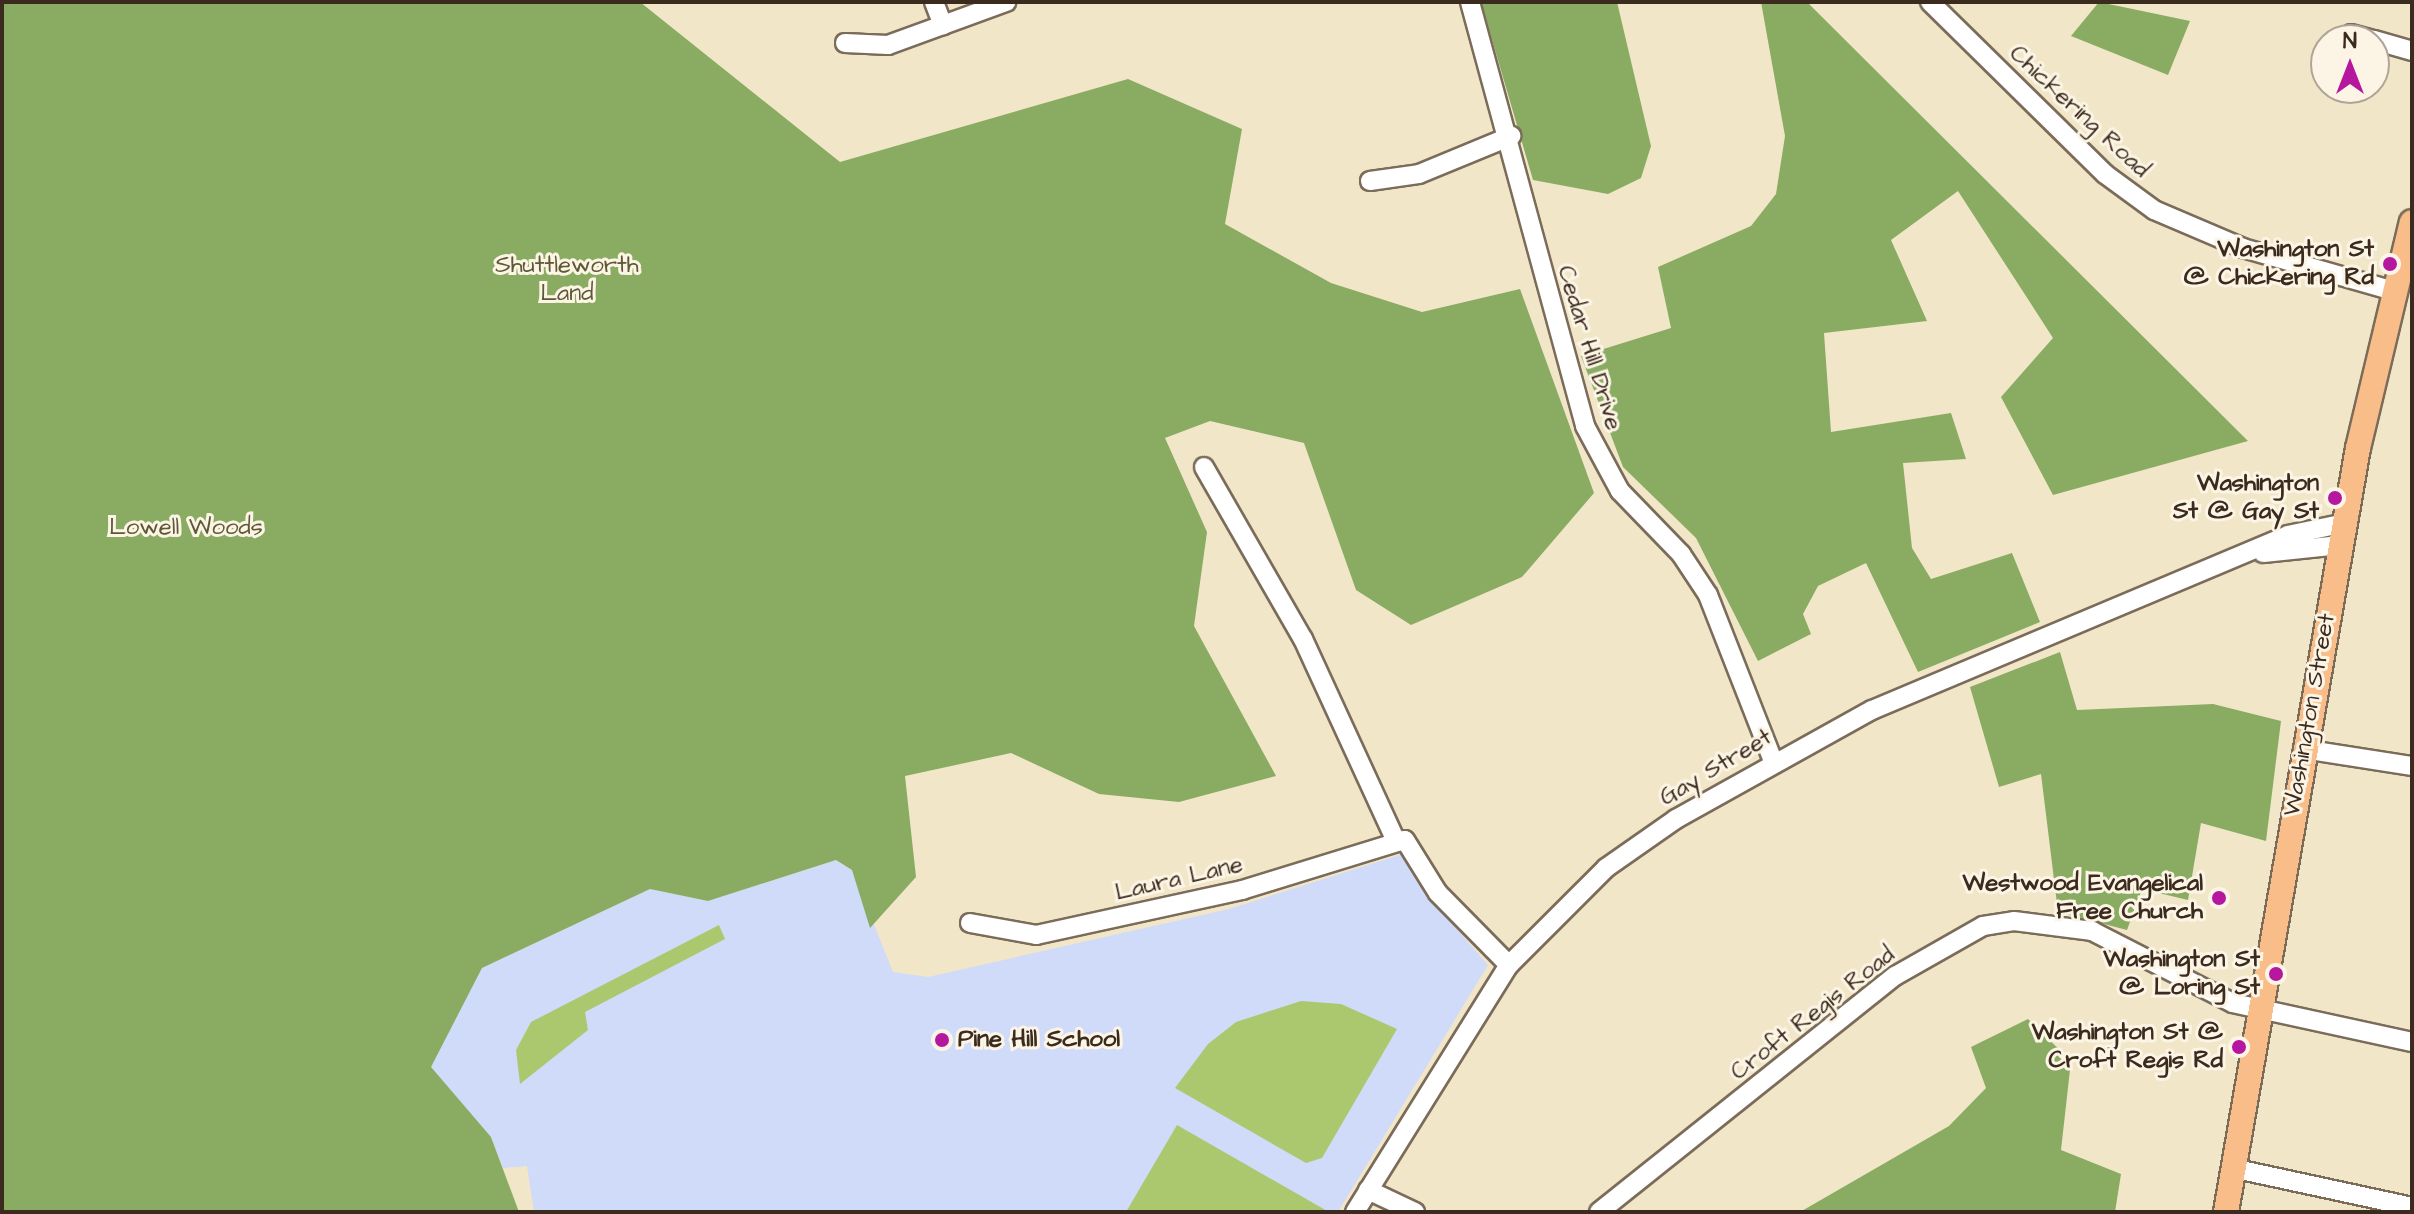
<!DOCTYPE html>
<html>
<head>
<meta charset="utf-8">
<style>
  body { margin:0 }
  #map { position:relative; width:2414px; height:1214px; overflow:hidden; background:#f2e6c9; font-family:"Architects Daughter",sans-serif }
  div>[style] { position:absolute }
  .built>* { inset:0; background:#d0daf9 }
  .green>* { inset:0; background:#acc86f }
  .forest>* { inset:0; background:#89ac62 }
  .roads { filter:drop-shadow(2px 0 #7b6c5a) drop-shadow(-2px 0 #7b6c5a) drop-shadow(0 2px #7b6c5a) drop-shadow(0 -2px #7b6c5a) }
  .minor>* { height:18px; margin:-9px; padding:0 9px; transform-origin:9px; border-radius:9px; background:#fff }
  .major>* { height:24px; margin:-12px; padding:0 12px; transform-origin:12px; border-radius:12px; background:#f8bd88 }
  .dots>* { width:22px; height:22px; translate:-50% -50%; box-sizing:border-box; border:4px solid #fcf5e5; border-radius:50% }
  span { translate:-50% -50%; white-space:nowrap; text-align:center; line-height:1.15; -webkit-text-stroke:6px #fcf5e5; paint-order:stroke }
  .street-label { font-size:24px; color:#3b2a1e }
  .poi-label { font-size:24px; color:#3b2a1e; font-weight:700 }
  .right { translate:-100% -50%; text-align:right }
  .left { translate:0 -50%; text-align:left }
  .park-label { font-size:24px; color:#5d5936 }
  .frame { position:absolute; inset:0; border:4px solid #3b2a1e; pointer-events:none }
  .north { position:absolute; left:2310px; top:24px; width:80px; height:80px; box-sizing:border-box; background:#fcf5e5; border:2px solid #afa495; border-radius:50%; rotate:0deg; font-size:22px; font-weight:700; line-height:32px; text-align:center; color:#3b2a1e }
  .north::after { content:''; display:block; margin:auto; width:28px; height:36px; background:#b5179e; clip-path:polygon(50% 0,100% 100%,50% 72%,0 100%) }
</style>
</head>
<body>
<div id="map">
  <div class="built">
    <i style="clip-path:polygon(1406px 853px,1435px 904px,1488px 965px,1338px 1212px,534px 1212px,527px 1166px,503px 1168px,491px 1137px,430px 1067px,482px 968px,650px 889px,708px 901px,836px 860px,852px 870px,893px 972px,928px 977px,1229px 909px)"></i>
  </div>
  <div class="green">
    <i style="clip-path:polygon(719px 925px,725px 939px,585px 1012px,588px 1030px,520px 1084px,516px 1050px,531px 1022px)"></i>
    <i style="clip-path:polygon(1301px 1001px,1341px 1004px,1397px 1029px,1322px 1158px,1306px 1163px,1175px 1088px,1208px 1044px,1236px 1022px)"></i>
    <i style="clip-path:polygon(1177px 1125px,1329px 1212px,1126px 1212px)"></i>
  </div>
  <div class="forest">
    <i style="clip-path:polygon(2px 2px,640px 2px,840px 162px,1128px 79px,1242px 129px,1225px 224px,1331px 283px,1422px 312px,1520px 289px,1594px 493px,1522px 577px,1411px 625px,1356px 590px,1304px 443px,1210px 421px,1165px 438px,1207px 532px,1194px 626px,1276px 776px,1179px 802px,1099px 794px,1011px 753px,905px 776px,916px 877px,870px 928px,852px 870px,836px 860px,708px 901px,650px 889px,482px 968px,431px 1067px,491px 1137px,519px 1212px,2px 1212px)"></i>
    <i style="clip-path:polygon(1481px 2px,1617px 2px,1651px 146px,1641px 178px,1608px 194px,1533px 180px)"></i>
    <i style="clip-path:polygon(1761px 2px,1807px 2px,2248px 441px,2053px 495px,2001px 397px,2053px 338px,1958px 191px,1891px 240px,1927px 321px,1824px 333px,1831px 432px,1951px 413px,1966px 459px,1903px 463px,1912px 548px,1931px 579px,2012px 553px,2040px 622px,1918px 672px,1866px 563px,1818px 586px,1803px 614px,1811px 634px,1758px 661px,1696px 538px,1623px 467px,1581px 356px,1671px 328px,1658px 267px,1751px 226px,1776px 194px,1785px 136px)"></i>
    <i style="clip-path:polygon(2099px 2px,2190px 21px,2168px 75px,2071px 36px)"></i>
    <i style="clip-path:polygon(2060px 652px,2077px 710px,2213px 704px,2281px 721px,2266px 841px,2201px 823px,2188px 900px,2142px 889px,2127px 930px,2058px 912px,2041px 774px,1999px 787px,1970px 687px)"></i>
    <i style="clip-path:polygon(2028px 1019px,2071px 1061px,2061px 1150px,2121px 1174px,2115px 1212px,1800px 1212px,1949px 1126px,1986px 1088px,1971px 1047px)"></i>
  </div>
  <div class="roads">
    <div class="minor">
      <i style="left:934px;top:2px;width:25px;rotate:69deg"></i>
      <i style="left:1470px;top:2px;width:439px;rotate:74.8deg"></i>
      <i style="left:1585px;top:426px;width:74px;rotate:61.7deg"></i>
      <i style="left:1620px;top:491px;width:88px;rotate:45.9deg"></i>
      <i style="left:1681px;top:554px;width:49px;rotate:56.6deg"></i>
      <i style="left:1708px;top:595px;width:178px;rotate:68.6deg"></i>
      <i style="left:1930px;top:2px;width:245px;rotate:44.5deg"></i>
      <i style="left:2105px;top:174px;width:61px;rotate:36.3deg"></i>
      <i style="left:2154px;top:210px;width:97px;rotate:23.1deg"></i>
      <i style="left:2243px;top:248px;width:157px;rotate:15.9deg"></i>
      <i style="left:2351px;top:34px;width:23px;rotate:15deg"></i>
      <i style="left:2374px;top:40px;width:40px;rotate:16deg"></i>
      <i style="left:845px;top:43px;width:43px;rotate:2.7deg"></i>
      <i style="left:888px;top:45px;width:126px;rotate:-20deg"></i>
      <i style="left:1370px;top:181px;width:49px;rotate:-8.1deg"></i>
      <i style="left:1419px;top:174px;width:100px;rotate:-22.4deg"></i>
      <i style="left:1204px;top:467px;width:198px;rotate:60.1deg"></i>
      <i style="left:1303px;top:639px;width:220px;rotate:65.3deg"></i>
      <i style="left:2263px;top:553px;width:78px;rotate:-5.9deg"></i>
      <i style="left:2303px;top:749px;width:110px;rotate:8.9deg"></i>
      <i style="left:970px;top:923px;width:67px;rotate:10.3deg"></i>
      <i style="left:1036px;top:935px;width:211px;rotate:-12.3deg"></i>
      <i style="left:1242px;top:890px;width:170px;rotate:-17.1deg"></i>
      <i style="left:1405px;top:840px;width:62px;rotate:58.1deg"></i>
      <i style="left:1438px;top:893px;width:101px;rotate:45.4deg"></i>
      <i style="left:2232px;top:1168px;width:184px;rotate:12.2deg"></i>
      <i style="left:1368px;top:1190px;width:52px;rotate:25.1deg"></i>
      <i style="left:1355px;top:1212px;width:291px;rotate:-58.1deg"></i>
      <i style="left:1509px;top:965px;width:137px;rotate:-45deg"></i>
      <i style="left:1606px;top:868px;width:85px;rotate:-35deg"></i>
      <i style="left:1676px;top:819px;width:224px;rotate:-29.1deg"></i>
      <i style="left:1872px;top:710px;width:451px;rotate:-22.8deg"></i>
      <i style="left:2288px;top:535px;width:58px;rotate:-11.9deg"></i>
      <i style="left:1599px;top:1212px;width:379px;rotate:-38.6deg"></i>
      <i style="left:1895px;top:976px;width:101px;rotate:-29.6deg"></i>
      <i style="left:1983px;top:926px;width:31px;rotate:-9deg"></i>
      <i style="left:2014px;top:921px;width:79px;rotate:7.3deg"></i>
      <i style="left:2092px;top:931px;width:158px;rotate:27.1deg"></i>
      <i style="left:2233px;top:1003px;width:183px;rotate:12.3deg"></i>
    </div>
    <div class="major">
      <i style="left:2226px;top:1212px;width:775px;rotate:-80.2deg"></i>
      <i style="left:2358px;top:448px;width:232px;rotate:-76.6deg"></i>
    </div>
  </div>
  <div class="dots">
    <i style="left:2390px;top:264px;background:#b5179e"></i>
    <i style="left:2335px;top:498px;background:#b5179e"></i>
    <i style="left:2219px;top:898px;background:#b5179e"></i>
    <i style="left:2276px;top:974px;background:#b5179e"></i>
    <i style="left:942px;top:1040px;background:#b5179e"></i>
    <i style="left:2239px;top:1047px;background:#b5179e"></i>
  </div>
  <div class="street-label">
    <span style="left:2079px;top:112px;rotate:43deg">Chickering Road</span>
    <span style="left:1589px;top:348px;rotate:73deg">Cedar Hill Drive</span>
    <span style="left:2310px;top:715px;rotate:-80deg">Washington Street</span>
    <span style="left:1716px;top:768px;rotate:-31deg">Gay Street</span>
    <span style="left:1179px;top:879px;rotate:-13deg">Laura Lane</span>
    <span style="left:1813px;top:1014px;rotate:-38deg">Croft Regis Road</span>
  </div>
  <div class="poi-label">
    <span class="right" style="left:2374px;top:264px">Washington St<br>@ Chickering Rd</span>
    <span class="right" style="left:2319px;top:498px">Washington<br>St @ Gay St</span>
    <span class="right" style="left:2203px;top:898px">Westwood Evangelical<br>Free Church</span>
    <span class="right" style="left:2260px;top:974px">Washington St<br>@ Loring St</span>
    <span class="right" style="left:2223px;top:1047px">Washington St @<br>Croft Regis Rd</span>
    <span class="left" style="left:958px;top:1040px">Pine Hill School</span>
  </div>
  <div class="park-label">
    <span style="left:567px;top:280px">Shuttleworth<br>Land</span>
    <span style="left:186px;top:528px">Lowell Woods</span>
  </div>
  <div class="frame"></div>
  <div class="north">N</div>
</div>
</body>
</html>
